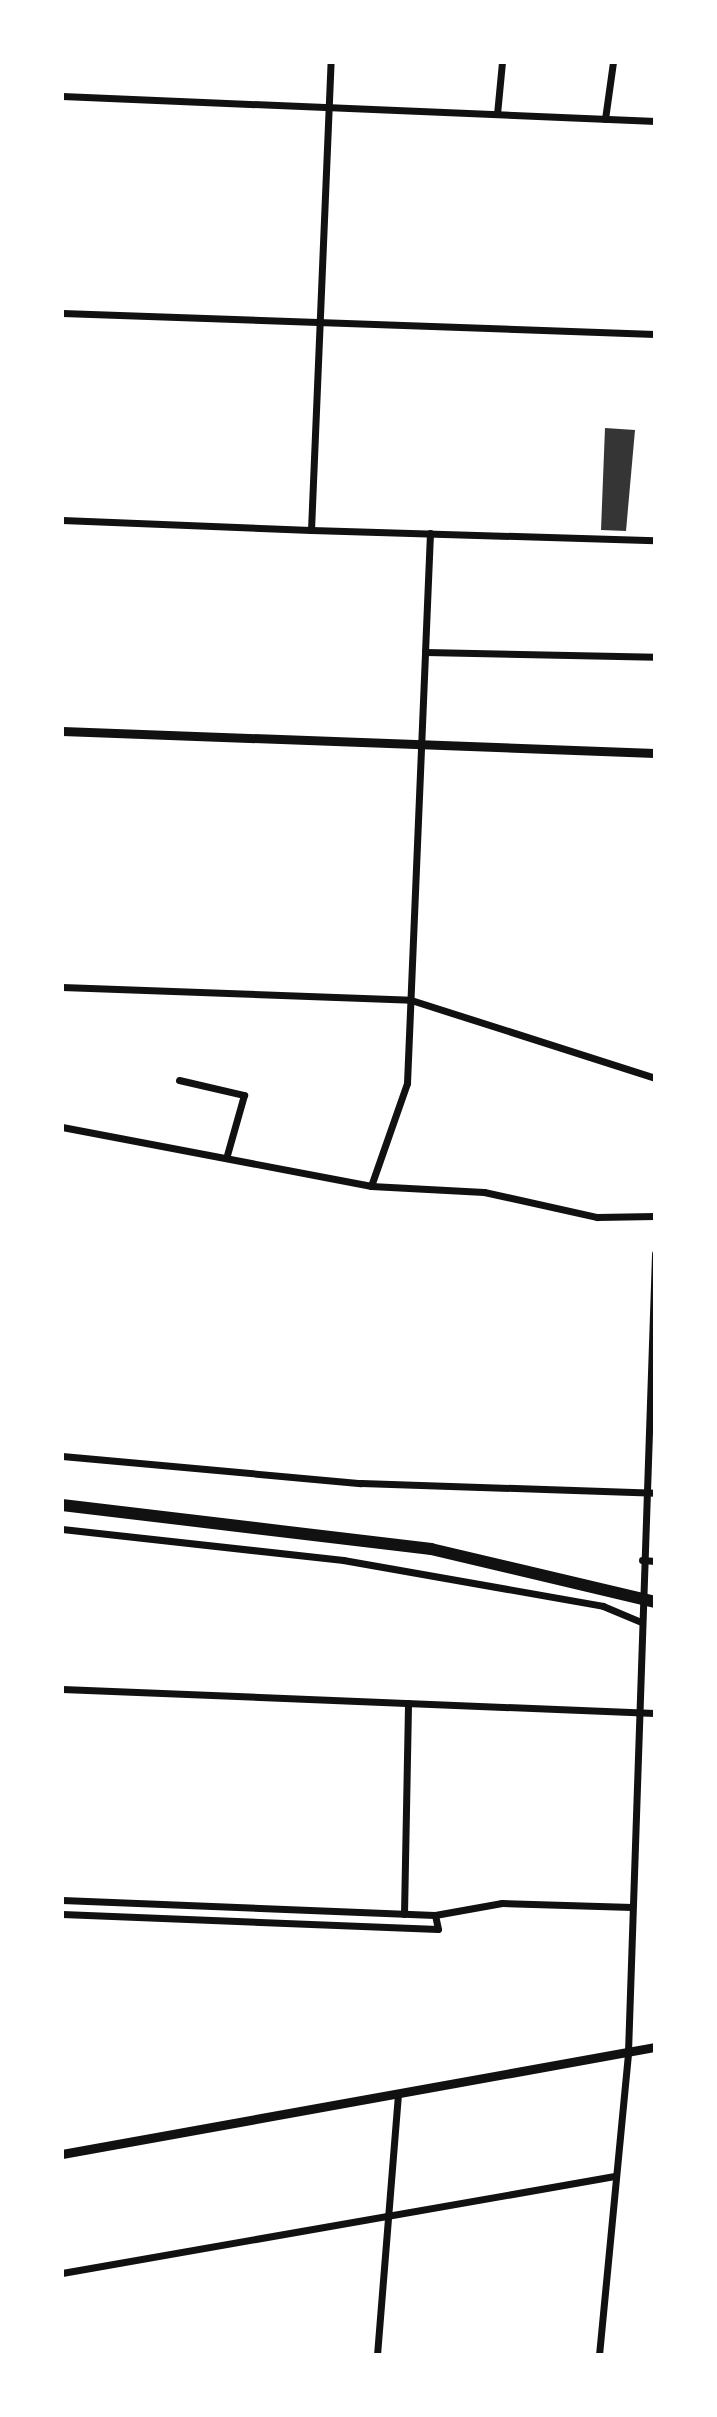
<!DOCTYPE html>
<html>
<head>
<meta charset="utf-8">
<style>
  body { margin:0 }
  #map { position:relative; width:717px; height:2417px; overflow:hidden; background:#fff; font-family:"Work Sans",sans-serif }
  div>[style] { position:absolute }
  .building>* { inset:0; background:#353535 }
  .minor>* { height:7px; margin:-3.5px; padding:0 3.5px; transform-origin:3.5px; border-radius:3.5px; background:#111 }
  .tertiary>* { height:9px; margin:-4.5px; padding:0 4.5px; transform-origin:4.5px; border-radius:4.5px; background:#111 }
  .motorway>* { height:12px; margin:-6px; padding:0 6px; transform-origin:6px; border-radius:6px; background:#111 }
  span { translate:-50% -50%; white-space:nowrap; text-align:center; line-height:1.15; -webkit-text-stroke:6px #fff; paint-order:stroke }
  .frame { position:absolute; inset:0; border:64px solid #fff; pointer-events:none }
</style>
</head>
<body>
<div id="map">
  <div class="building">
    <i style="clip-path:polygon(605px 428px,635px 430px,626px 531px,601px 530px)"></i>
  </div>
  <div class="minor">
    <i style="left:62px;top:96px;width:594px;rotate:2.41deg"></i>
    <i style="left:497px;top:114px;width:52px;rotate:-84.5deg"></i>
    <i style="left:605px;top:119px;width:58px;rotate:-82deg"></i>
    <i style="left:62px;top:313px;width:593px;rotate:2.03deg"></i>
    <i style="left:62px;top:520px;width:249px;rotate:2.3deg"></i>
    <i style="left:311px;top:530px;width:468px;rotate:-87.6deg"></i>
    <i style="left:311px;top:530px;width:344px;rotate:1.7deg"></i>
    <i style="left:430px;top:533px;width:119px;rotate:92.4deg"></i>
    <i style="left:425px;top:652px;width:230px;rotate:1.2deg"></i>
    <i style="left:62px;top:987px;width:349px;rotate:2.1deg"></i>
    <i style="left:411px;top:1000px;width:256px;rotate:17.7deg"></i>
    <i style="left:179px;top:1080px;width:67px;rotate:13deg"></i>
    <i style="left:244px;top:1095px;width:62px;rotate:105.8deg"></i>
    <i style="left:62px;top:1127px;width:315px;rotate:10.8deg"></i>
    <i style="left:371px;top:1186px;width:113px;rotate:3deg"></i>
    <i style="left:484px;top:1192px;width:116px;rotate:12.5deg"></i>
    <i style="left:597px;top:1217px;width:58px;rotate:-1deg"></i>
    <i style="left:371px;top:1186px;width:109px;rotate:-70.7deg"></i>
    <i style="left:407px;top:1083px;width:431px;rotate:-87.6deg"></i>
    <i style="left:62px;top:1456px;width:300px;rotate:5.2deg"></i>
    <i style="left:361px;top:1483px;width:294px;rotate:1.9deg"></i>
    <i style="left:62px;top:1529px;width:283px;rotate:6.3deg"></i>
    <i style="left:343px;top:1560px;width:264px;rotate:10deg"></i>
    <i style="left:603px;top:1606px;width:41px;rotate:22.8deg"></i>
    <i style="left:642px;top:1560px;width:13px;rotate:4deg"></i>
    <i style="left:62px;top:1689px;width:593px;rotate:2.32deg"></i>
    <i style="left:62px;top:1900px;width:373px;rotate:2.3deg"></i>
    <i style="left:62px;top:1914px;width:376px;rotate:2.3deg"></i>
    <i style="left:438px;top:1929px;width:14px;rotate:-102deg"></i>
    <i style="left:435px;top:1915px;width:68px;rotate:-10.2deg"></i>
    <i style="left:502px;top:1903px;width:130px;rotate:1.8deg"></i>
    <i style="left:404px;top:1914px;width:211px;rotate:-88.9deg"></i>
    <i style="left:62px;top:2273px;width:561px;rotate:-9.95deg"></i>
    <i style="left:377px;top:2355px;width:262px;rotate:-85.4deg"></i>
    <i style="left:599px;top:2355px;width:304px;rotate:-84.5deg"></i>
    <i style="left:628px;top:2052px;width:799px;rotate:-88.06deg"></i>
  </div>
  <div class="tertiary">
    <i style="left:62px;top:731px;width:593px;rotate:2.12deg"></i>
    <i style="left:62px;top:2154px;width:603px;rotate:-10.23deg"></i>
  </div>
  <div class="motorway">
    <i style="left:62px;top:1505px;width:372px;rotate:6.8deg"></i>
    <i style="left:431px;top:1549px;width:230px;rotate:13.3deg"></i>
  </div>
  <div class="frame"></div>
</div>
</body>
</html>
